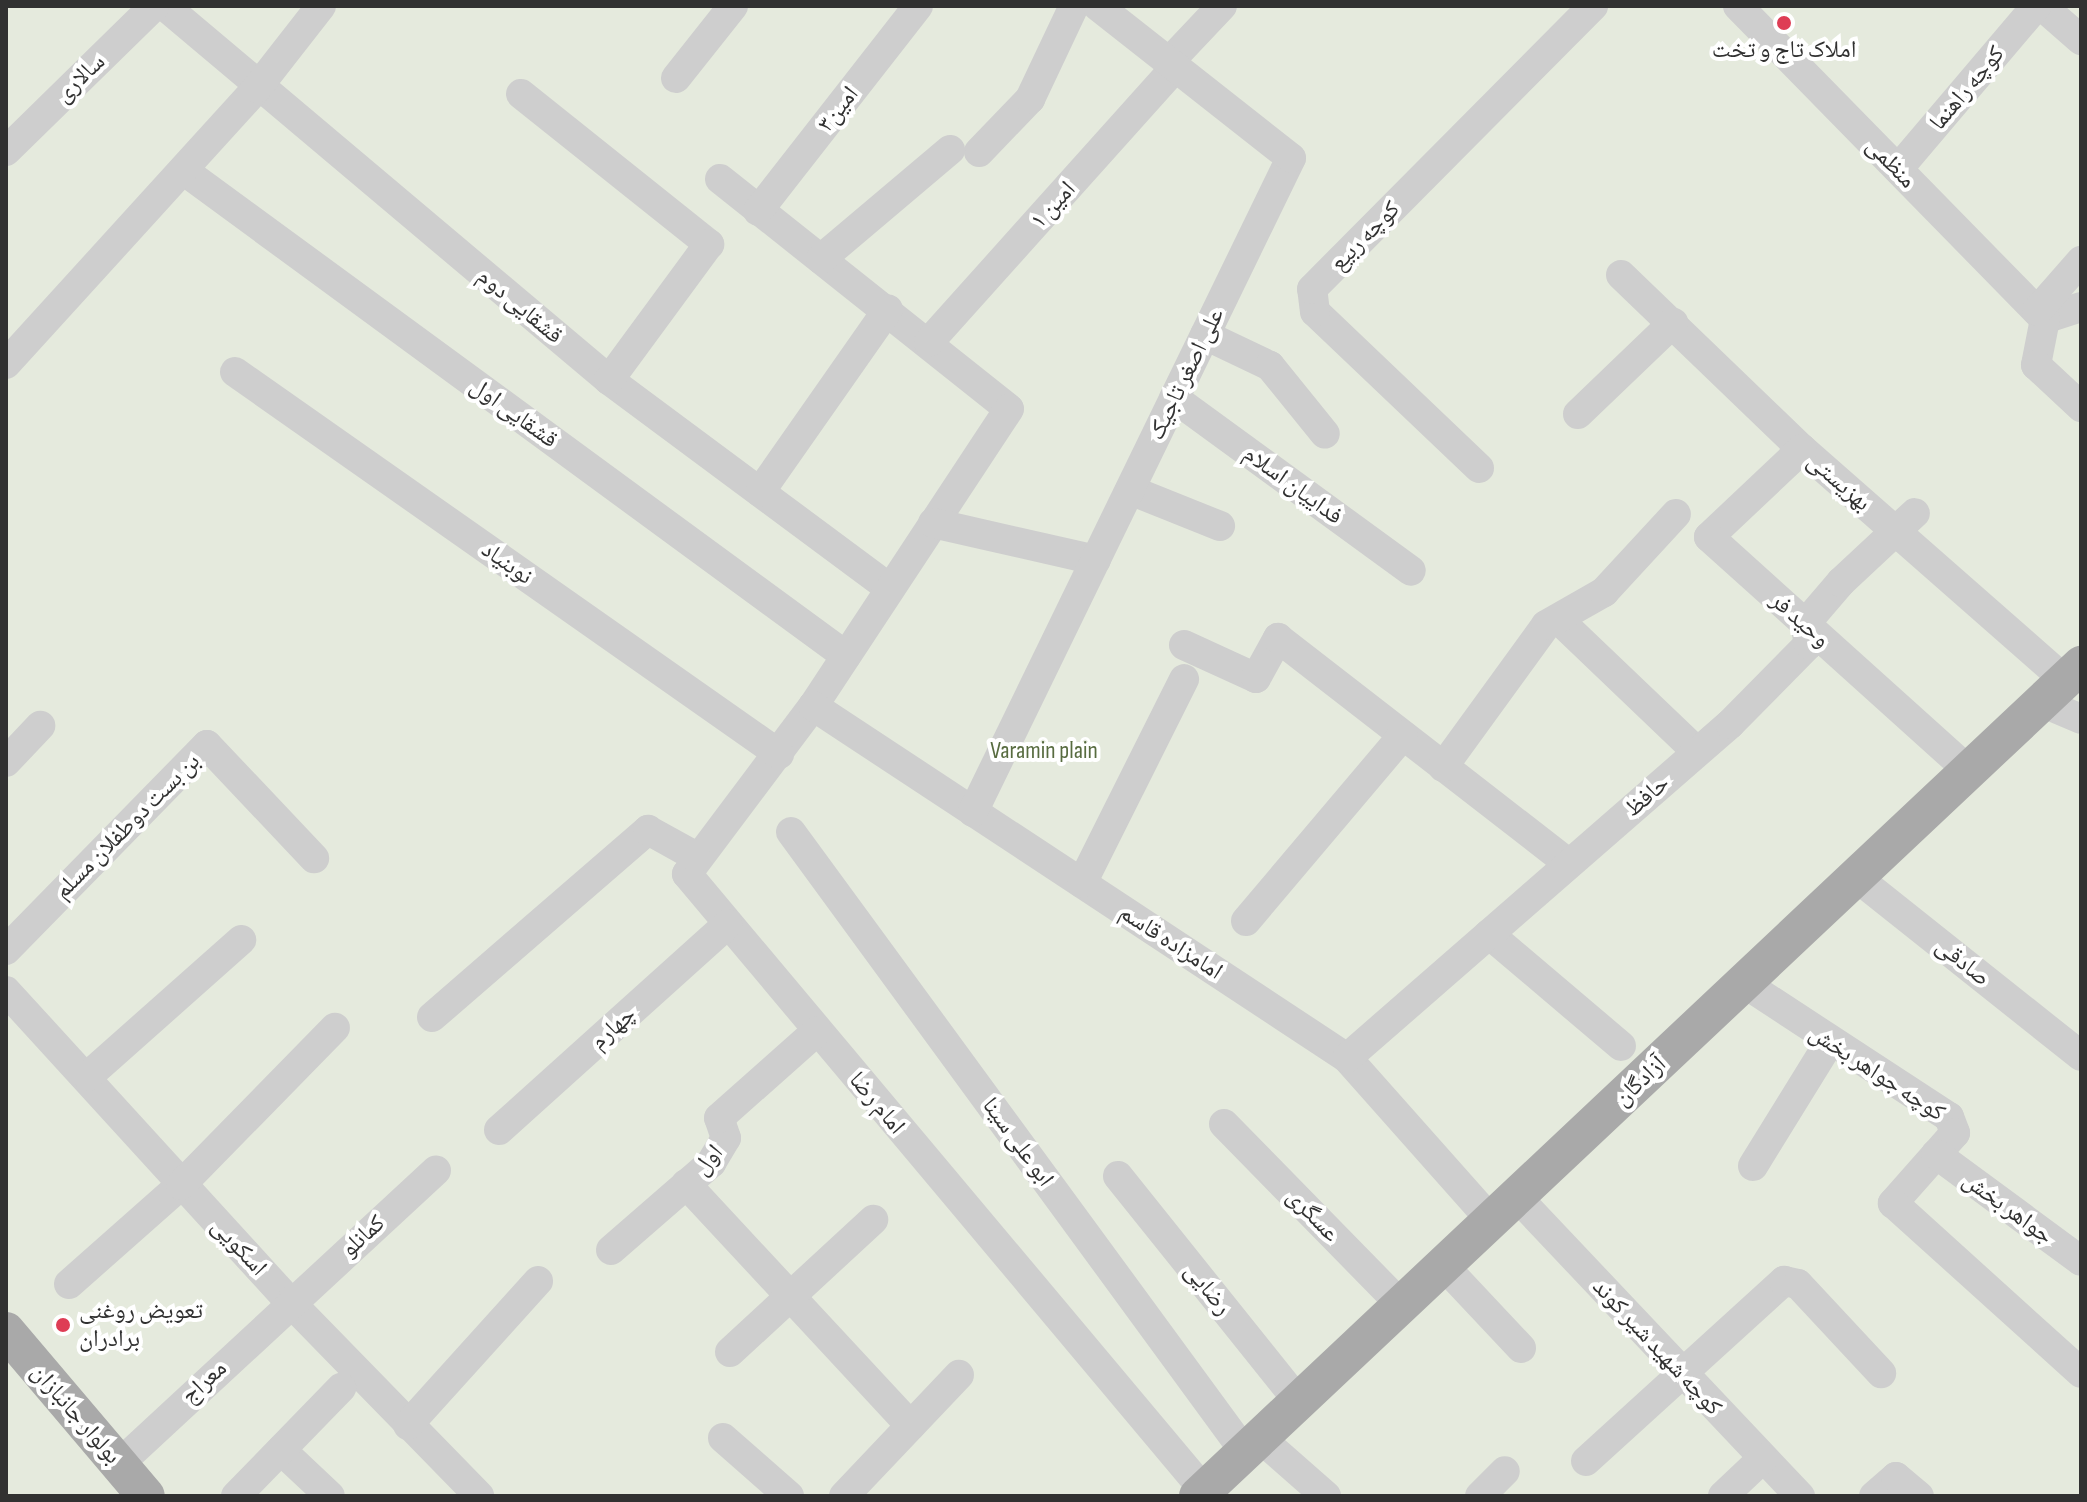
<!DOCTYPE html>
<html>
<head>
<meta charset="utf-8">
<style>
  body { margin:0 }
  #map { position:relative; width:2087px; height:1502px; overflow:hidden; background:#fff; font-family:"Sofia Sans Condensed","Noto Naskh Arabic",sans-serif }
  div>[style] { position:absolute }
  .green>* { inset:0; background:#e5eadd; transform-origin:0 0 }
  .minor>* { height:30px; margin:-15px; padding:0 15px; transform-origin:15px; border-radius:15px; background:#cecece }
  .major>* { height:38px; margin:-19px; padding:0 19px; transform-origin:19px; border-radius:19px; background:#a9a9a9 }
  .dots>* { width:22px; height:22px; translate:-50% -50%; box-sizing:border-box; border:4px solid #fff; border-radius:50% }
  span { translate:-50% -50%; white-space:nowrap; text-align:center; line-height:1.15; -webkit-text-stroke:8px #fff; paint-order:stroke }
  .poi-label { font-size:24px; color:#313131 }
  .left { translate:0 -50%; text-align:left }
  .street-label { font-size:24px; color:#313131 }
  .park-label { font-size:24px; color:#586c40 }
  .frame { position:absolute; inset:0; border:8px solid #313131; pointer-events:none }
</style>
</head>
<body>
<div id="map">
  <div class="green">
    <i style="left:6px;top:6px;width:2075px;height:1490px"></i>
  </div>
  <div class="minor">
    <i style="left:165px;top:6px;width:581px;rotate:40.11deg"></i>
    <i style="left:609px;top:380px;width:349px;rotate:36.6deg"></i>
    <i style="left:1738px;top:6px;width:438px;rotate:45.6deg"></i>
    <i style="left:2042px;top:6px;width:52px;rotate:41.1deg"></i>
    <i style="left:1169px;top:62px;width:77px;rotate:-46.6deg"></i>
    <i style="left:676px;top:78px;width:92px;rotate:-51.6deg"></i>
    <i style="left:521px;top:94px;width:241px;rotate:38.6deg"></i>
    <i style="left:709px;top:244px;width:169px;rotate:126.3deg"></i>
    <i style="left:6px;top:151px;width:207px;rotate:-44.4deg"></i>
    <i style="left:979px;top:152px;width:74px;rotate:-46.1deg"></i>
    <i style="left:1030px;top:99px;width:103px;rotate:-64.7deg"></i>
    <i style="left:1898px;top:169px;width:214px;rotate:-49.7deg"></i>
    <i style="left:183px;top:170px;width:822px;rotate:36.24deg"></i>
    <i style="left:720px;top:179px;width:369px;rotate:38.5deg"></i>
    <i style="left:1009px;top:409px;width:356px;rotate:123.4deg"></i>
    <i style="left:813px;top:706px;width:210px;rotate:126.9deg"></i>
    <i style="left:687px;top:874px;width:812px;rotate:50deg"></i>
    <i style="left:758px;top:211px;width:260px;rotate:-52deg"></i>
    <i style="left:821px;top:259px;width:169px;rotate:-40.2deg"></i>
    <i style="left:1621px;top:275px;width:251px;rotate:43.9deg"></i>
    <i style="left:1802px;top:449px;width:350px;rotate:41.3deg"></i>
    <i style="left:2081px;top:307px;width:38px;rotate:162deg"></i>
    <i style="left:2045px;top:319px;width:47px;rotate:101.1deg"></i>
    <i style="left:2036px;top:365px;width:62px;rotate:43deg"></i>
    <i style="left:2037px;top:311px;width:67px;rotate:-48.7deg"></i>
    <i style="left:1205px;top:335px;width:72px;rotate:25.5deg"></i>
    <i style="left:1270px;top:366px;width:87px;rotate:51deg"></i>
    <i style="left:929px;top:342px;width:370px;rotate:-48.1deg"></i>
    <i style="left:6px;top:364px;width:373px;rotate:-47.7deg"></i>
    <i style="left:257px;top:88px;width:104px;rotate:-52deg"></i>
    <i style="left:235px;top:372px;width:665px;rotate:35.08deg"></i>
    <i style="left:1174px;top:398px;width:293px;rotate:36.1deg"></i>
    <i style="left:1578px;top:414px;width:132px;rotate:-43.8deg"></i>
    <i style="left:1802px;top:449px;width:128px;rotate:136.6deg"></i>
    <i style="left:1709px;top:537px;width:350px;rotate:42deg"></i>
    <i style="left:1479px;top:468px;width:226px;rotate:-136.4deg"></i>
    <i style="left:1315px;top:312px;width:23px;rotate:-97deg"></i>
    <i style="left:1312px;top:289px;width:399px;rotate:-45.2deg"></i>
    <i style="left:1130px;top:490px;width:97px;rotate:21.8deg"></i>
    <i style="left:760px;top:492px;width:223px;rotate:-55deg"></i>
    <i style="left:933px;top:523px;width:167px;rotate:12.8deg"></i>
    <i style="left:1558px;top:619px;width:192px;rotate:43.7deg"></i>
    <i style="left:1184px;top:645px;width:79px;rotate:24.6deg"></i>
    <i style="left:1256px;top:678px;width:46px;rotate:-61.2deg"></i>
    <i style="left:1278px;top:638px;width:368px;rotate:37.8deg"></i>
    <i style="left:2041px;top:702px;width:43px;rotate:23deg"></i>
    <i style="left:813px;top:706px;width:640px;rotate:33.39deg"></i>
    <i style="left:1347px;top:1058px;width:217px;rotate:48.4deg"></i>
    <i style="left:6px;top:762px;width:50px;rotate:-46.6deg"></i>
    <i style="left:1443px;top:767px;width:175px;rotate:-54deg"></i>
    <i style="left:1546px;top:625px;width:67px;rotate:-29.6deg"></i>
    <i style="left:1604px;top:592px;width:106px;rotate:-47.3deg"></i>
    <i style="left:973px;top:812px;width:727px;rotate:-64.07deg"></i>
    <i style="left:1291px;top:158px;width:246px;rotate:-141.8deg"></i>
    <i style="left:791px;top:832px;width:768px;rotate:53.79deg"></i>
    <i style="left:1856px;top:877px;width:288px;rotate:38.5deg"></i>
    <i style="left:1082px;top:883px;width:228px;rotate:-63.4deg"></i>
    <i style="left:1246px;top:921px;width:243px;rotate:-49.8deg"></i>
    <i style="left:1489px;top:934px;width:173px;rotate:40.3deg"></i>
    <i style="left:6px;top:950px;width:287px;rotate:-45.6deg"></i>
    <i style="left:207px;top:745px;width:156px;rotate:46.6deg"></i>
    <i style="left:1744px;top:983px;width:245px;rotate:33.2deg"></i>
    <i style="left:1949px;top:1117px;width:17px;rotate:69deg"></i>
    <i style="left:1955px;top:1133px;width:94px;rotate:131.5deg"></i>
    <i style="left:1893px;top:1203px;width:253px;rotate:42.1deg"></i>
    <i style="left:6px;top:991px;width:421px;rotate:47.6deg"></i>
    <i style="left:290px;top:1302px;width:271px;rotate:45.7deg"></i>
    <i style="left:432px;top:1017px;width:286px;rotate:-40.9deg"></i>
    <i style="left:648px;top:830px;width:54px;rotate:29deg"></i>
    <i style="left:1347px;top:1058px;width:508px;rotate:-41.09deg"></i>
    <i style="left:1730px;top:724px;width:112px;rotate:-45.4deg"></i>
    <i style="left:1809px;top:644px;width:20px;rotate:-101deg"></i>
    <i style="left:1805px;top:624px;width:55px;rotate:-49.4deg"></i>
    <i style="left:1841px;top:582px;width:101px;rotate:-43deg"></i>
    <i style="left:88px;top:1076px;width:205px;rotate:-41.6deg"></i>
    <i style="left:1224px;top:1124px;width:253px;rotate:45.6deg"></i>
    <i style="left:499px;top:1130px;width:307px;rotate:-42deg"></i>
    <i style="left:1936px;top:1154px;width:180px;rotate:36.4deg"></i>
    <i style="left:1753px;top:1166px;width:145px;rotate:-58.3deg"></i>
    <i style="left:1118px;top:1176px;width:290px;rotate:51.3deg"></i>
    <i style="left:686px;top:1184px;width:330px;rotate:47.1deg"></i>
    <i style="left:1517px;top:1197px;width:412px;rotate:46.6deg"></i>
    <i style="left:611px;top:1250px;width:133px;rotate:-41deg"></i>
    <i style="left:711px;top:1163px;width:29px;rotate:-59deg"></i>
    <i style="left:726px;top:1138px;width:21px;rotate:-109deg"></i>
    <i style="left:719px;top:1118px;width:131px;rotate:-41.6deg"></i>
    <i style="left:1443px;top:1265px;width:114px;rotate:46.8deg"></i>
    <i style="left:69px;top:1284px;width:149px;rotate:-41.5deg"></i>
    <i style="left:181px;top:1185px;width:220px;rotate:-45.6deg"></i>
    <i style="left:730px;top:1352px;width:195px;rotate:-42.7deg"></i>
    <i style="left:408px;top:1425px;width:194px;rotate:-47.9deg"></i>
    <i style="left:723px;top:1438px;width:88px;rotate:41.3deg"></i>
    <i style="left:1260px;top:1438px;width:88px;rotate:41.3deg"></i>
    <i style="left:281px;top:1450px;width:67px;rotate:43.2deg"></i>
    <i style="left:1586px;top:1461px;width:268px;rotate:-42.3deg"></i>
    <i style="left:1784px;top:1281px;width:14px;rotate:12deg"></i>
    <i style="left:1798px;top:1284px;width:122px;rotate:47deg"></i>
    <i style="left:119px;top:1464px;width:432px;rotate:-42.8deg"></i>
    <i style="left:236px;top:1496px;width:151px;rotate:-45.8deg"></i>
    <i style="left:844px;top:1496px;width:167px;rotate:-46.5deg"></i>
    <i style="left:1480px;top:1496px;width:35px;rotate:-45deg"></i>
    <i style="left:1723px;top:1496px;width:54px;rotate:-43.5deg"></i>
    <i style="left:1874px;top:1496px;width:29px;rotate:-41deg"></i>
    <i style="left:1896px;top:1477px;width:30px;rotate:40deg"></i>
  </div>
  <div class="major">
    <i style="left:6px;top:1331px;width:216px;rotate:49.7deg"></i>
    <i style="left:1198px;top:1496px;width:1213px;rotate:-43.26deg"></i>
  </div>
  <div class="dots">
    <i style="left:1784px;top:23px;background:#de3d55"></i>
    <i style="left:63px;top:1325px;background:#de3d55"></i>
  </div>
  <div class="poi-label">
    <span style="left:1784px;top:50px">املاک تاج و تخت</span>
    <span class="left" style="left:79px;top:1325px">تعویض روغنی<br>برادران</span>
  </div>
  <div class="street-label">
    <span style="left:80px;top:78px;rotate:-44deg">سالاری</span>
    <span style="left:1967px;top:88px;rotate:-50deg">کوچه راهنما</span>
    <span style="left:838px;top:109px;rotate:-52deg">امین۳</span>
    <span style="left:1891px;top:163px;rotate:46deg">منظمی</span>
    <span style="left:1053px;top:205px;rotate:-48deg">امین ۱</span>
    <span style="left:1365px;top:236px;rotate:-45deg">کوچه ربیع</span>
    <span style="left:520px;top:306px;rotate:40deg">قشقایی دوم</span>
    <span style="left:1186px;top:374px;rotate:-64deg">علی اصغر تاجیک</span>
    <span style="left:514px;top:413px;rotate:36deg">قشقایی اول</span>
    <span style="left:1839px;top:482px;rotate:41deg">بهزیستی</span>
    <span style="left:1293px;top:485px;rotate:36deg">فداییان اسلام</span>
    <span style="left:507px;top:563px;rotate:35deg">نوبنیاد</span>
    <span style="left:1800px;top:620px;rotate:42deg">وحید فر</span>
    <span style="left:1647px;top:796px;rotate:-41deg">حافظ</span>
    <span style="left:127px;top:826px;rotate:-45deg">بن بست دوطفلان مسلم</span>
    <span style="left:1171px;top:942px;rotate:33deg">امامزاده قاسم</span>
    <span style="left:1963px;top:962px;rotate:39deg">صادقی</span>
    <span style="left:613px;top:1028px;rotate:-42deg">چهارم</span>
    <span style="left:1877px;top:1073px;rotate:33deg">کوچه جواهر بخش</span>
    <span style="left:1640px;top:1081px;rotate:-43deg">آزادگان</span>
    <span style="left:877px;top:1103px;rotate:50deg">امام رضا</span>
    <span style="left:1018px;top:1142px;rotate:54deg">ابو علی سینا</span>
    <span style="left:708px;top:1160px;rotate:-50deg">اول</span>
    <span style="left:2008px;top:1208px;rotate:36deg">جواهر بخش</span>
    <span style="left:1313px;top:1215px;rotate:46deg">عسگری</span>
    <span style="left:363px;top:1236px;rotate:-42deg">کمانلو</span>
    <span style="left:239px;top:1247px;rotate:47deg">اسکویی</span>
    <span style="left:1208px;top:1289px;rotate:51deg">رضایی</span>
    <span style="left:1657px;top:1347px;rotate:47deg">کوچه شهید شیر کوند</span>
    <span style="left:204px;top:1382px;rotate:-43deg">معراج</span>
    <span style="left:76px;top:1414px;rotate:49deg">بولوار جانبازان</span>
  </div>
  <div class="park-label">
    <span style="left:1044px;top:751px">Varamin plain</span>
  </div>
  <div class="frame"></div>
</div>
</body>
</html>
